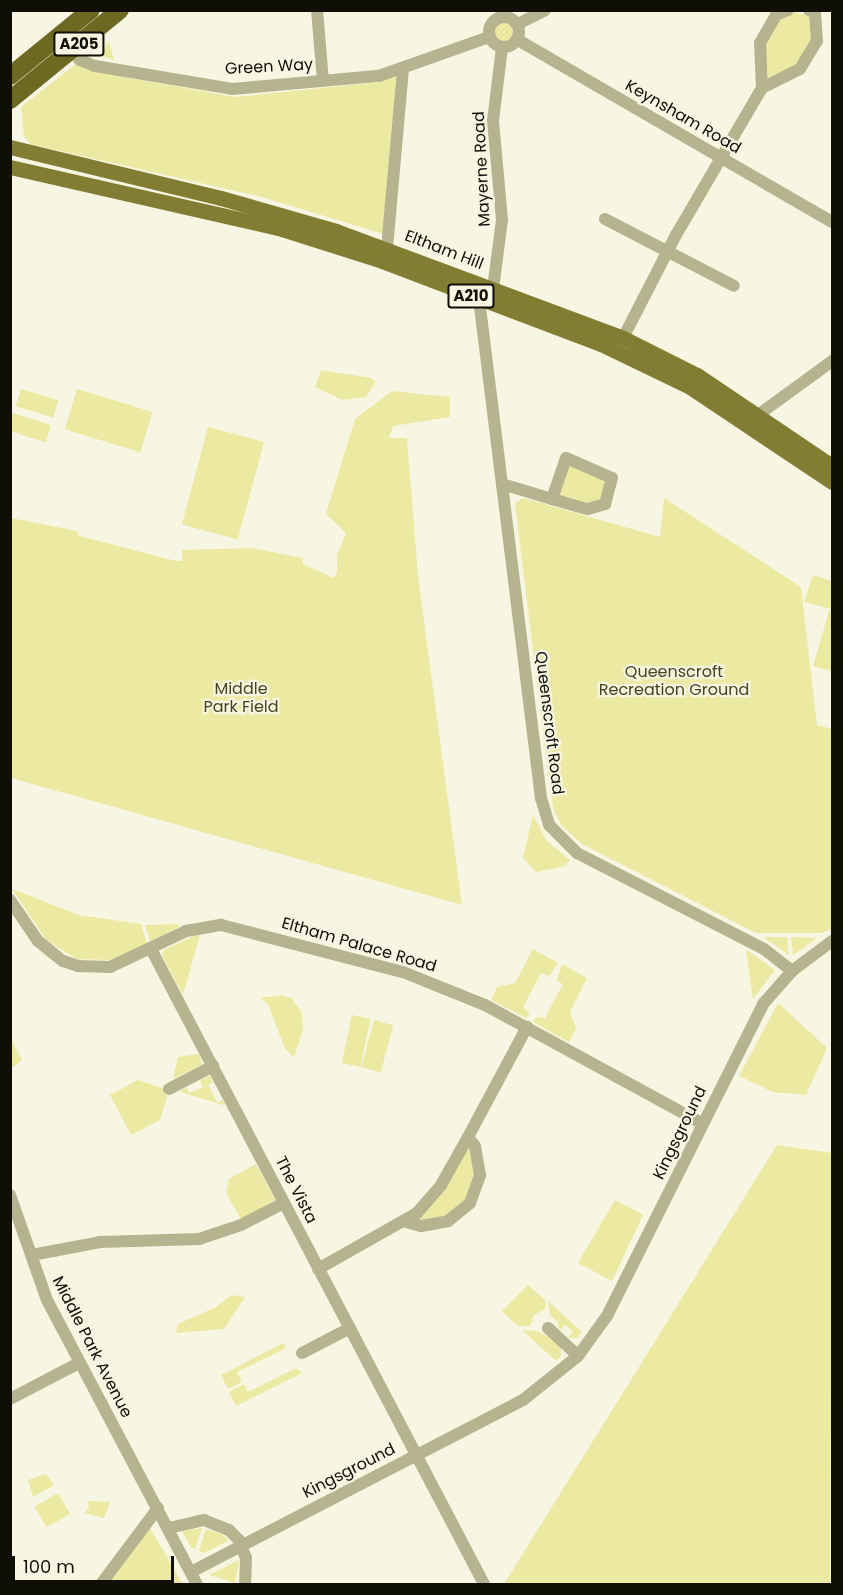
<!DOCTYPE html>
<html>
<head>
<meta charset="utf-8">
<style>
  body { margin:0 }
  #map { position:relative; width:843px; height:1595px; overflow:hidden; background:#f7f6e2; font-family:Poppins,sans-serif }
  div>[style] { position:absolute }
  .green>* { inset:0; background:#ece9a3; transform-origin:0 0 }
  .round { border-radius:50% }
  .minor>* { height:12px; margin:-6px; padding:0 6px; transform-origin:6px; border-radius:6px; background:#b6b48f }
  .minor>.ring { margin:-6px; padding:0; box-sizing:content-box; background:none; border:12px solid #b6b48f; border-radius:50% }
  .major>* { height:15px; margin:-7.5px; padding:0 7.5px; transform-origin:7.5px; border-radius:7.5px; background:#827d32 }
  .highway>* { height:18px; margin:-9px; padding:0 9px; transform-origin:9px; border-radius:9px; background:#6d6922 }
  span { translate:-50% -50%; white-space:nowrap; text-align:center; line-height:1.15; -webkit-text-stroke:4.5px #f7f6e2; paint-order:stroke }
  .shield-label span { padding:2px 4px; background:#f7f6e2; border:2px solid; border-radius:4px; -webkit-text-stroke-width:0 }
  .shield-label { font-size:15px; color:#0f0f08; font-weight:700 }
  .street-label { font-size:16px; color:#0f0f08 }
  .park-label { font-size:16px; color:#46441d }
  .frame { position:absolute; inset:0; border:12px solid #0f0f08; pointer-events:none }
  .scale { position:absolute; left:12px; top:1556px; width:162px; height:27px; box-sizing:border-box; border:3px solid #0f0f08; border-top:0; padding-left:8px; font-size:18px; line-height:21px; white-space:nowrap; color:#0f0f08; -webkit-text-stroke:4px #f7f6e2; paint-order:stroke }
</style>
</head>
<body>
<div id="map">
  <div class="green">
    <i style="clip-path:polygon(795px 12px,810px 17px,812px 38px,797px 66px,768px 78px,765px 45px,779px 20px)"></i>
    <i class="round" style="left:492px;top:20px;width:24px;height:24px"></i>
    <i style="clip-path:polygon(109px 42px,114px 60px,99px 55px)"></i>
    <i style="clip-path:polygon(77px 63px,107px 74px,236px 97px,379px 82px,396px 77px,383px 234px,262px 197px,30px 144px,24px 136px,21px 107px)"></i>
    <i style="clip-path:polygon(321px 370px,371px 378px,375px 382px,366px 397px,342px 400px,315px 387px)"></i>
    <i style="left:21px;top:389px;width:39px;height:18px;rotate:17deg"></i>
    <i style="left:77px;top:389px;width:79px;height:42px;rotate:17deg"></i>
    <i style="clip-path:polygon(392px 391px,450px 397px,450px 417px,393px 426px,389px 438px,407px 438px,418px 576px,462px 905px,11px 778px,11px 518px,77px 531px,79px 536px,176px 561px,182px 561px,182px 550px,251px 548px,303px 558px,303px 564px,334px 578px,337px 572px,337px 555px,346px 533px,326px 514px,355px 419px)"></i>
    <i style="left:13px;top:413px;width:40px;height:18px;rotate:18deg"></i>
    <i style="left:208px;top:427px;width:58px;height:101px;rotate:15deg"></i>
    <i style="clip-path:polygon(575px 465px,604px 477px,607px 484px,601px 500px,595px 504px,561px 498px,559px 490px,567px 468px)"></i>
    <i style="clip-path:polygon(523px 498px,660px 537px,664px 498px,801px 587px,817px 725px,832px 729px,832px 928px,823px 933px,756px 933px,582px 844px,562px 826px,554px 811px,550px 788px,515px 504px)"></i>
    <i style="clip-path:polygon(813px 575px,832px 581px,832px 609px,804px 602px)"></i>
    <i style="clip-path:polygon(829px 611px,832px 612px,832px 671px,813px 666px)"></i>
    <i style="clip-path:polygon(533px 815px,547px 841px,570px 860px,565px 866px,536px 872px,523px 858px)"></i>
    <i style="clip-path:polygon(12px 889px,79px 915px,141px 924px,147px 944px,110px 960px,77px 959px,47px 941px)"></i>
    <i style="clip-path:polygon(178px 924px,179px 927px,150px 942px,145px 925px)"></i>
    <i style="clip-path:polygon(198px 934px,200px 935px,183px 995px,162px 955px,164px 950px)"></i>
    <i style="clip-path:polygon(763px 937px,787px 937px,789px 955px)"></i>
    <i style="clip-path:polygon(791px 937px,817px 938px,793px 955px)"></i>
    <i style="clip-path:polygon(533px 949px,558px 963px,549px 976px,541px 973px,523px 1007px,530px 1013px,526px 1018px,491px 1000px,497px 987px,515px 983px)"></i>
    <i style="clip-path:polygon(747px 950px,775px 970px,753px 999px,746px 952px)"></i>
    <i style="clip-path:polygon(562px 964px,587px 978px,570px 1012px,576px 1029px,569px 1042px,533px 1022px,536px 1017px,545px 1018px,563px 984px,557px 981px)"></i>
    <i style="clip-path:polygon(281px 995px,291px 998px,302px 1013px,303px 1029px,294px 1057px,285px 1049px,268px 1004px,260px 998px)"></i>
    <i style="clip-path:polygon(778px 1003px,827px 1048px,806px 1095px,773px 1092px,739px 1076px)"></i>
    <i style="left:352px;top:1015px;width:19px;height:49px;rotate:12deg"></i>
    <i style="left:374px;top:1020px;width:20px;height:49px;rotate:15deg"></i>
    <i style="clip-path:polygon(11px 1039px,22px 1060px,11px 1069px,10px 1069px)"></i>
    <i style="clip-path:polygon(199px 1054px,202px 1065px,173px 1079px,178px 1057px)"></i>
    <i style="clip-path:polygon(210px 1076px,213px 1082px,208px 1085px,217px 1102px,222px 1100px,225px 1104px,223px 1105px,180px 1092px,186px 1087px,189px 1093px,203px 1087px,200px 1080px)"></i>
    <i style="clip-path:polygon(138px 1080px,162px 1088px,167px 1097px,160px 1120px,131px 1135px,110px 1095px)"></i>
    <i style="clip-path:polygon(777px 1145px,832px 1153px,830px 1584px,504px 1584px)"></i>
    <i style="clip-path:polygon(468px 1147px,475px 1172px,466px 1199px,444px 1217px,417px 1220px,441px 1194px)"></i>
    <i style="clip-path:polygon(256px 1164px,275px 1200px,241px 1219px,226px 1193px,229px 1179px)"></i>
    <i style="clip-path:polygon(615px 1200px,643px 1215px,612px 1281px,578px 1263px)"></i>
    <i style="clip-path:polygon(528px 1285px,545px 1300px,546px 1308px,534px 1315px,530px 1326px,518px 1326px,502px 1311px)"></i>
    <i style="clip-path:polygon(231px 1295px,245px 1297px,224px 1329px,176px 1333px,178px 1324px,216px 1307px)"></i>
    <i style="clip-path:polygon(548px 1301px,582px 1332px,577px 1338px,568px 1338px,573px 1332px,565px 1325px,560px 1330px,558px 1322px,550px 1316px)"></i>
    <i style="clip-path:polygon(522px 1330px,537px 1331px,551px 1338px,561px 1347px,561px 1356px,556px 1361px)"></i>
    <i style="clip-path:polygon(283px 1343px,286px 1348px,237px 1372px,242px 1382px,228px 1389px,221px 1375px)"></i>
    <i style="clip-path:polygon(296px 1368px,302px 1373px,236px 1406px,229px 1392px,244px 1384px,248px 1392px)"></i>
    <i style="clip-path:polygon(46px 1474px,54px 1485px,33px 1497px,28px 1480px)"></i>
    <i style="left:58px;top:1493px;width:24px;height:27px;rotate:60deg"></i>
    <i style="clip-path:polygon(87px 1501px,110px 1502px,104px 1518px,85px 1513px,89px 1508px)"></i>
    <i style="clip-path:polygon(150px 1528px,183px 1584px,107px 1584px)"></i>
    <i style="clip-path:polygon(202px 1528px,195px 1549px,191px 1547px,182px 1531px)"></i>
    <i style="clip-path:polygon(206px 1529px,221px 1534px,229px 1540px,204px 1553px,199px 1551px)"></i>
    <i style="clip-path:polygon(239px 1560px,235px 1583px,209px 1575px)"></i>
  </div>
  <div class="minor">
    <i style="left:317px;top:10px;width:71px;rotate:85.2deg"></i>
    <i class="ring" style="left:489px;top:17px;width:18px;height:18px"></i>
    <i style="left:518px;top:24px;width:30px;rotate:-27deg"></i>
    <i style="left:518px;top:40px;width:363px;rotate:30.1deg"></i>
    <i style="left:71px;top:50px;width:13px;rotate:48deg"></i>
    <i style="left:80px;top:60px;width:16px;rotate:22deg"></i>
    <i style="left:95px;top:66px;width:139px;rotate:9.5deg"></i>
    <i style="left:232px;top:89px;width:148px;rotate:-5.1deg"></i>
    <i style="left:379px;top:76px;width:117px;rotate:-19.5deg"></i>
    <i style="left:762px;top:88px;width:42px;rotate:-26.6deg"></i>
    <i style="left:800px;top:69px;width:33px;rotate:-59deg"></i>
    <i style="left:817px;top:41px;width:28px;rotate:-94deg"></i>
    <i style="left:815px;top:13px;width:7px;rotate:-153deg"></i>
    <i style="left:605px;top:219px;width:145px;rotate:27.4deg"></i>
    <i style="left:387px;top:248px;width:181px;rotate:-84.9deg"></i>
    <i style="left:493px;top:289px;width:70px;rotate:-82.6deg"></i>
    <i style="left:502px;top:220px;width:99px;rotate:-95.2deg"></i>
    <i style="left:493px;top:121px;width:74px;rotate:-83deg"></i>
    <i style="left:479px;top:299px;width:503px;rotate:82.92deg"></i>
    <i style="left:541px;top:798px;width:28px;rotate:73deg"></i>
    <i style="left:549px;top:825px;width:40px;rotate:45deg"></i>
    <i style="left:577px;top:853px;width:210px;rotate:27.2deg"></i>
    <i style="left:764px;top:949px;width:36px;rotate:38deg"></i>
    <i style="left:623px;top:338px;width:116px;rotate:-62.8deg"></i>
    <i style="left:676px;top:235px;width:170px;rotate:-59.7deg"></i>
    <i style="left:762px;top:88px;width:45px;rotate:-92.5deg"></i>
    <i style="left:760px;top:43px;width:32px;rotate:-60deg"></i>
    <i style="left:776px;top:15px;width:13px;rotate:-23deg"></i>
    <i style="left:758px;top:415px;width:92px;rotate:-36.1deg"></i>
    <i style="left:502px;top:484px;width:52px;rotate:16.7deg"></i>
    <i style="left:552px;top:499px;width:37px;rotate:16deg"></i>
    <i style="left:588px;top:509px;width:18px;rotate:-16deg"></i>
    <i style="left:605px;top:504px;width:27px;rotate:-75deg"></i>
    <i style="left:612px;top:478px;width:50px;rotate:-156.5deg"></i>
    <i style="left:566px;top:458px;width:43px;rotate:108.9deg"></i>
    <i style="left:10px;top:900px;width:50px;rotate:55.7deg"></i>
    <i style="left:38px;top:941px;width:32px;rotate:39deg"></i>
    <i style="left:63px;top:961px;width:16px;rotate:18deg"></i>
    <i style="left:78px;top:966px;width:32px;rotate:2deg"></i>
    <i style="left:110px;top:967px;width:84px;rotate:-25.3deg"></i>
    <i style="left:186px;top:931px;width:36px;rotate:-10deg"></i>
    <i style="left:221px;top:925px;width:188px;rotate:14.5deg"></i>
    <i style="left:403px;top:972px;width:88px;rotate:21.9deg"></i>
    <i style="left:485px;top:1005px;width:248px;rotate:28.6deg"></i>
    <i style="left:151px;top:949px;width:717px;rotate:62.33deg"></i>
    <i style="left:169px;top:1089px;width:50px;rotate:-27.6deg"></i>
    <i style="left:10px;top:1195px;width:111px;rotate:70.6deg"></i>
    <i style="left:47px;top:1300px;width:321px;rotate:62.2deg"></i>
    <i style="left:406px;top:1222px;width:16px;rotate:15deg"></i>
    <i style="left:421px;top:1226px;width:27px;rotate:-10deg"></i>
    <i style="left:448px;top:1221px;width:28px;rotate:-39deg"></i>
    <i style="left:470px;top:1203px;width:30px;rotate:-70deg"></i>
    <i style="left:480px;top:1175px;width:29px;rotate:-100deg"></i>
    <i style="left:475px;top:1146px;width:11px;rotate:-128deg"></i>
    <i style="left:468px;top:1137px;width:125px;rotate:-61.8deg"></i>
    <i style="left:32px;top:1255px;width:69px;rotate:-10.8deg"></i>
    <i style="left:100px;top:1242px;width:99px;rotate:-1.7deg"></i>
    <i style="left:199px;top:1239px;width:44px;rotate:-18.4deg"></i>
    <i style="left:241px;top:1225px;width:48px;rotate:-27.1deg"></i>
    <i style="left:318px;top:1269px;width:114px;rotate:-29.5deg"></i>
    <i style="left:417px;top:1213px;width:37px;rotate:-49deg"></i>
    <i style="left:441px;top:1185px;width:55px;rotate:-60.6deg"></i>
    <i style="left:548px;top:1328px;width:41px;rotate:43deg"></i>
    <i style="left:302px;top:1353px;width:54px;rotate:-27.5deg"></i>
    <i style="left:10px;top:1399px;width:78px;rotate:-27.6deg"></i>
    <i style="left:169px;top:1528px;width:36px;rotate:-13deg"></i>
    <i style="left:204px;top:1520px;width:27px;rotate:22deg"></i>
    <i style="left:229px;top:1530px;width:14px;rotate:45deg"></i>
    <i style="left:239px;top:1540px;width:19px;rotate:69deg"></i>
    <i style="left:246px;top:1558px;width:26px;rotate:92deg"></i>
    <i style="left:191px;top:1572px;width:374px;rotate:-27.4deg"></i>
    <i style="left:523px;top:1400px;width:70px;rotate:-38.7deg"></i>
    <i style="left:578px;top:1356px;width:49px;rotate:-54.1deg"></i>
    <i style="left:607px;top:1316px;width:349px;rotate:-63.4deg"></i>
    <i style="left:763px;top:1004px;width:44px;rotate:-48.7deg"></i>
    <i style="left:792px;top:971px;width:50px;rotate:-36.9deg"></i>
    <i style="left:101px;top:1584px;width:95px;rotate:-53.1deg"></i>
  </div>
  <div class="major">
    <i style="left:10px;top:147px;width:217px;rotate:13.6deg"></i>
    <i style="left:221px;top:198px;width:120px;rotate:16deg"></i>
    <i style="left:336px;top:231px;width:306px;rotate:20.4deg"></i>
    <i style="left:623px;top:338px;width:83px;rotate:26.6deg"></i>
    <i style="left:697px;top:375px;width:163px;rotate:34deg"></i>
    <i style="left:10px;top:167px;width:279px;rotate:12.8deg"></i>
    <i style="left:282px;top:229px;width:105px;rotate:17.7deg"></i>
    <i style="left:382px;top:261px;width:234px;rotate:20.8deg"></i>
    <i style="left:601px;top:344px;width:99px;rotate:25.8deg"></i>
    <i style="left:690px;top:387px;width:171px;rotate:33.8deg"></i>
  </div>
  <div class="highway">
    <i style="left:10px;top:76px;width:104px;rotate:-39.2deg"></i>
    <i style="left:10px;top:100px;width:142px;rotate:-39.3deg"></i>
  </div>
  <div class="shield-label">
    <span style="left:79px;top:44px">A205</span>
    <span style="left:471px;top:296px">A210</span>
  </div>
  <div class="street-label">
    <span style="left:269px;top:67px;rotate:-3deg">Green Way</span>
    <span style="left:683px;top:117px;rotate:30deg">Keynsham Road</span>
    <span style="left:482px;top:169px;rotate:-93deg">Mayerne Road</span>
    <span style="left:444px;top:250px;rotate:21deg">Eltham Hill</span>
    <span style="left:549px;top:723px;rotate:83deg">Queenscroft Road</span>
    <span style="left:359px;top:945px;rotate:16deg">Eltham Palace Road</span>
    <span style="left:680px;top:1133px;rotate:-64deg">Kingsground</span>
    <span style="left:296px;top:1190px;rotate:63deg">The Vista</span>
    <span style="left:92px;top:1347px;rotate:63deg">Middle Park Avenue</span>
    <span style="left:349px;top:1471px;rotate:-27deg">Kingsground</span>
  </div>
  <div class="park-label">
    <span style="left:674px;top:681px">Queenscroft<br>Recreation Ground</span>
    <span style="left:241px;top:698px">Middle<br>Park Field</span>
  </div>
  <div class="frame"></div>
  <div class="scale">100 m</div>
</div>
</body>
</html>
